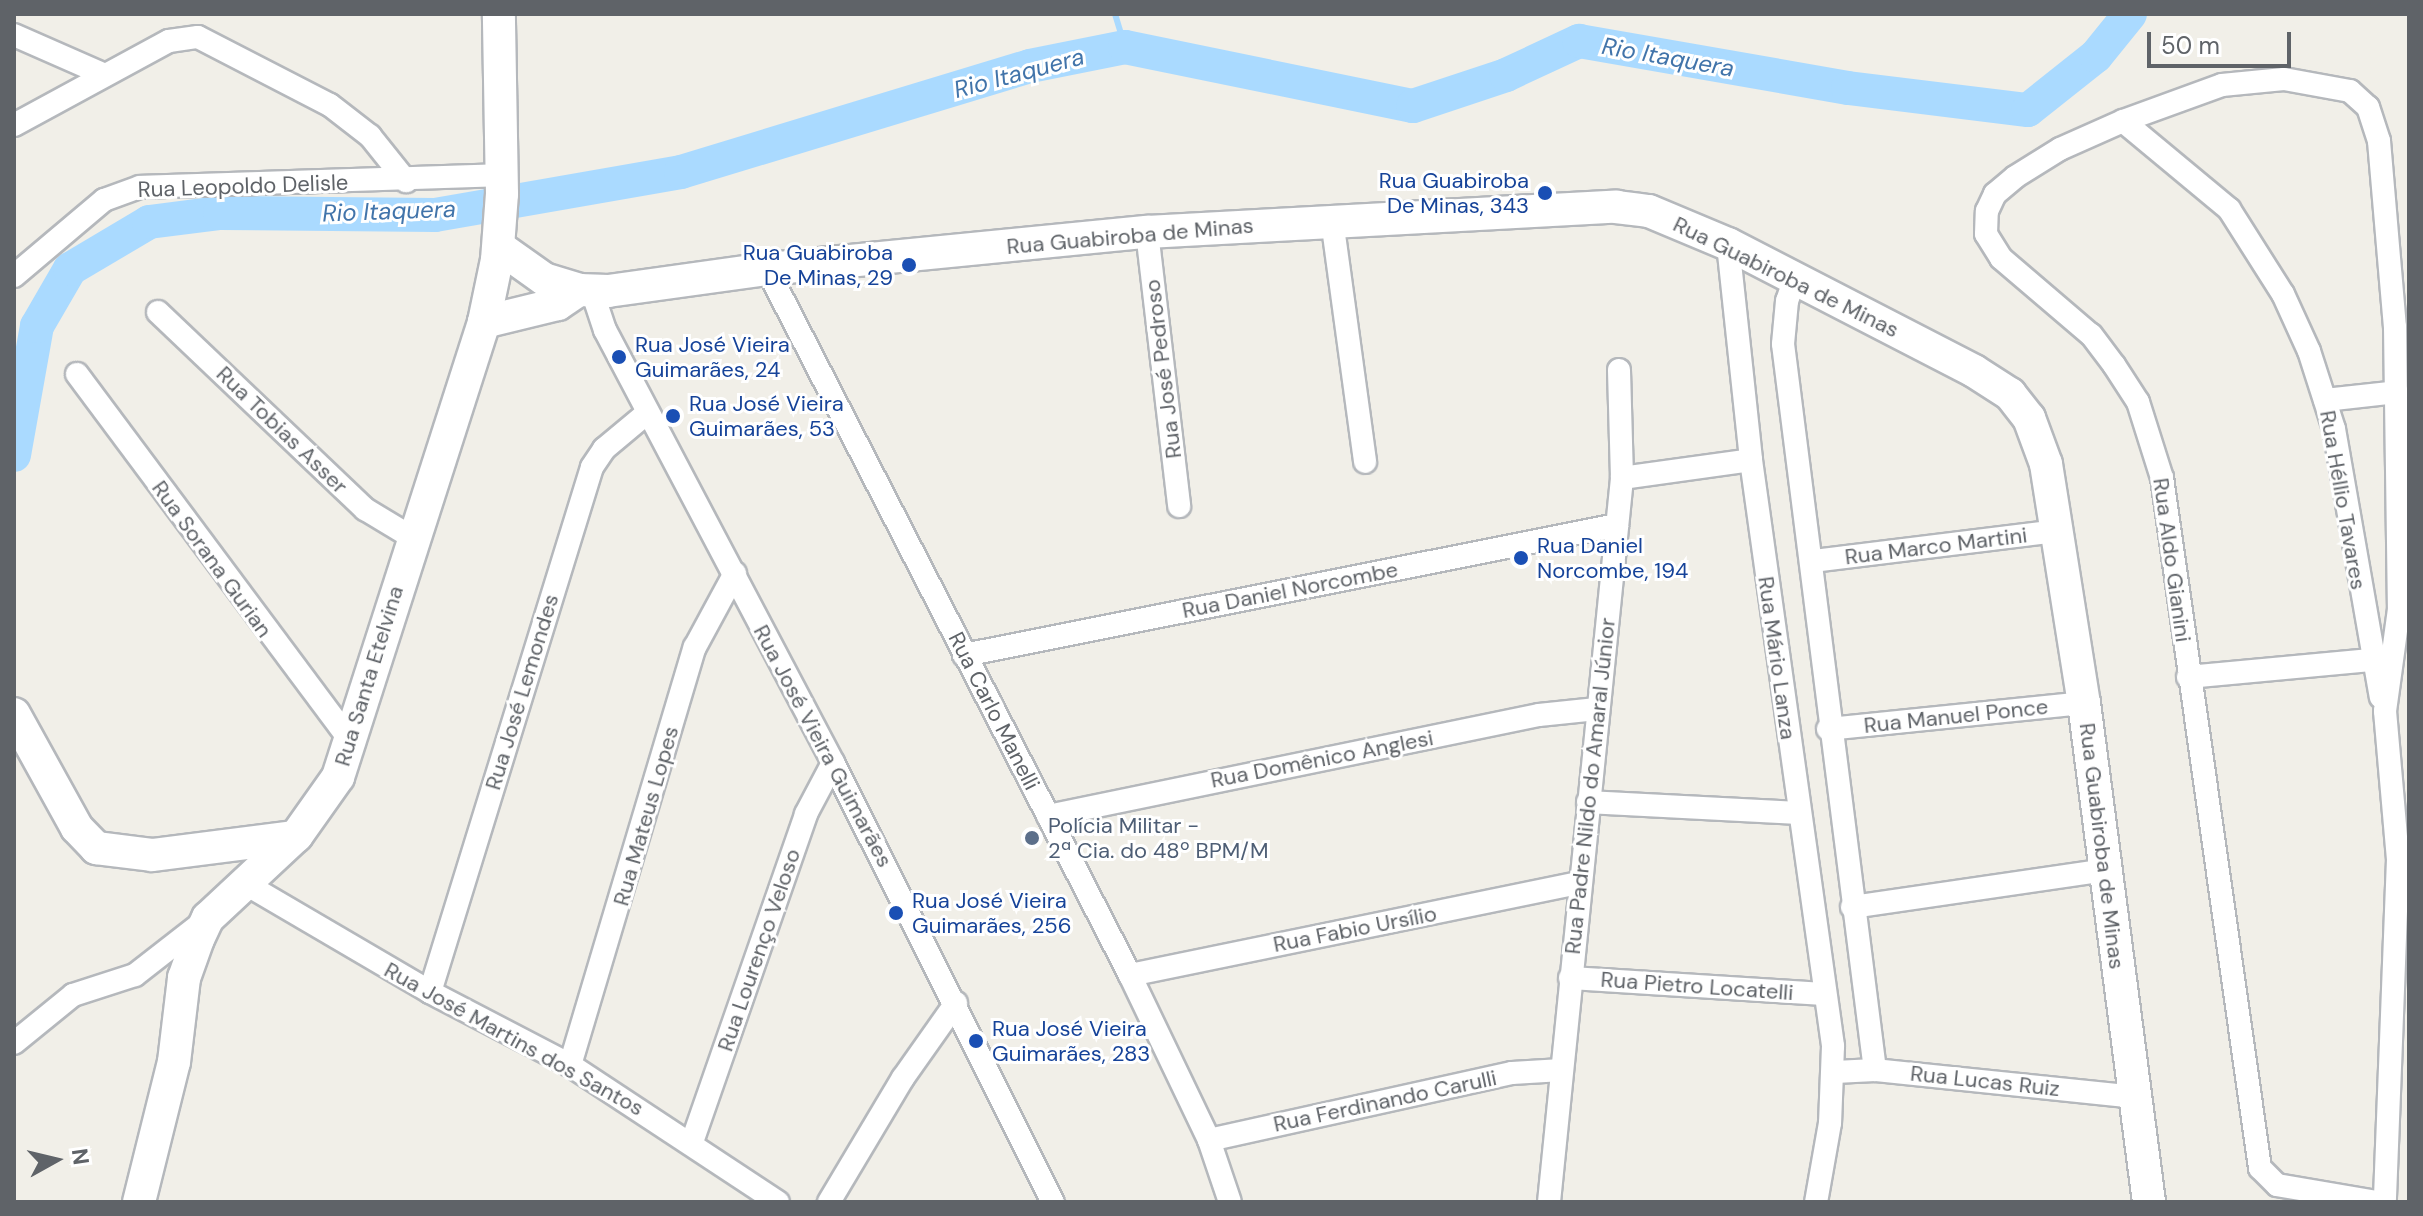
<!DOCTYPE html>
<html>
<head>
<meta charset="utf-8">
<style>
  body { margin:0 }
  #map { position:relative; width:2423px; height:1216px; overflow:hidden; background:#f1efe8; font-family:"DM Sans",sans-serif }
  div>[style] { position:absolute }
  .stream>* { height:6px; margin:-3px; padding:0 3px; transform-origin:3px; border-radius:3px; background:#aadaff }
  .river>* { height:34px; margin:-17px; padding:0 17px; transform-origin:17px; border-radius:17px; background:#aadaff }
  .roads { filter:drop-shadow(2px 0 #b5b8bc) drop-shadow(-2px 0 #b5b8bc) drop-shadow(0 2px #b5b8bc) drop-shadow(0 -2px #b5b8bc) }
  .street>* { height:22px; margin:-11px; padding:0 11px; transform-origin:11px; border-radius:11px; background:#fff }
  .secondary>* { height:32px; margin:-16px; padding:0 16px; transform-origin:16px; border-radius:16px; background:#fff }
  .dots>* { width:22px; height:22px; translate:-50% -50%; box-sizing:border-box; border:4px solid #fff; border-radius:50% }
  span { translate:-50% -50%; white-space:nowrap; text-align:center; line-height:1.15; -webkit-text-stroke:6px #fff; paint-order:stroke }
  .transit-label { font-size:22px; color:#164399 }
  .right { translate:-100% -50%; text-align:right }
  .left { translate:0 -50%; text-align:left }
  .street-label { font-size:22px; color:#5f6368 }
  .service-label { font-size:22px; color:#4e5e75 }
  .water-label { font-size:24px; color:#4174aa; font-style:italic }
  .frame { position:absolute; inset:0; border:16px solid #5f6368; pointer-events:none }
  .north { position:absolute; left:16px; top:1120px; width:80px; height:80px; -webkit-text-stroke:6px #fff; paint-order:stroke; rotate:82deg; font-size:22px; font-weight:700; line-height:32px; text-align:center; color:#5f6368 }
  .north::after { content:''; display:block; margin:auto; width:28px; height:36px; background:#5f6368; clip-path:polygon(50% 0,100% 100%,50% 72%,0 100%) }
  .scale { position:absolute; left:2147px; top:32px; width:144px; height:36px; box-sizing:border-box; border:4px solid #5f6368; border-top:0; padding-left:10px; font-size:24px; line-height:28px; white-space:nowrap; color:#5f6368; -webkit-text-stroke:6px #fff; paint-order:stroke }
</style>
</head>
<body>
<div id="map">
  <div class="stream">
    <i style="left:1115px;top:14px;width:34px;rotate:73deg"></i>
  </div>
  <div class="river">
    <i style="left:14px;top:455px;width:131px;rotate:-79.9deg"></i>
    <i style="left:37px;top:326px;width:66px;rotate:-59.9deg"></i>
    <i style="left:70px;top:269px;width:92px;rotate:-30.7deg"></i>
    <i style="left:149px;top:222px;width:72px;rotate:-7.2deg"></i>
    <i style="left:220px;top:213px;width:215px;rotate:0.5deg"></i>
    <i style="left:435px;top:215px;width:250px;rotate:-9.9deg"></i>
    <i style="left:681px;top:172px;width:365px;rotate:-16.9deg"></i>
    <i style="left:1030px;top:66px;width:97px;rotate:-11.3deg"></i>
    <i style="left:1125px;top:47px;width:294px;rotate:11.6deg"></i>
    <i style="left:1413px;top:106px;width:98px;rotate:-18.4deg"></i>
    <i style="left:1506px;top:75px;width:81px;rotate:-25deg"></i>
    <i style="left:1579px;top:41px;width:273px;rotate:9.9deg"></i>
    <i style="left:1848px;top:88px;width:181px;rotate:7deg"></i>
    <i style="left:2028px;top:110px;width:87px;rotate:-38.5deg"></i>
    <i style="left:2096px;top:56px;width:54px;rotate:-51deg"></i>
  </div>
  <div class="roads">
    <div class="street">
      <i style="left:14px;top:35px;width:97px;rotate:23.7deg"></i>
      <i style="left:2123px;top:121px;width:138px;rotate:39.7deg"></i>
      <i style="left:2229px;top:209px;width:101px;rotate:57.6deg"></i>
      <i style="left:2283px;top:294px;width:63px;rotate:65.5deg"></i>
      <i style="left:2309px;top:351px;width:82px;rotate:72.2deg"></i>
      <i style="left:2334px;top:429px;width:272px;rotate:80.1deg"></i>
      <i style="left:14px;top:125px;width:176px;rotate:-28.5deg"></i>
      <i style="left:169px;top:41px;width:29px;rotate:-8deg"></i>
      <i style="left:198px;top:37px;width:148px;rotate:27.3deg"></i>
      <i style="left:330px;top:105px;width:51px;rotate:37.8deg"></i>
      <i style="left:370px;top:136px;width:58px;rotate:51.3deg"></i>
      <i style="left:1332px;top:220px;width:244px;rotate:82.2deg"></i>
      <i style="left:1147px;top:232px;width:276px;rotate:83.3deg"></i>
      <i style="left:1728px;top:244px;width:217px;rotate:83.9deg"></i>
      <i style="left:1751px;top:460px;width:592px;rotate:82.03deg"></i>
      <i style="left:1833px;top:1046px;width:77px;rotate:92.2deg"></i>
      <i style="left:1830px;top:1123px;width:80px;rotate:100deg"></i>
      <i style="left:767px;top:269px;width:794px;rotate:62.79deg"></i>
      <i style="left:1130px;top:975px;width:183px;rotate:64.4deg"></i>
      <i style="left:1209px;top:1140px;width:65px;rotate:71.3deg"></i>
      <i style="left:14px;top:276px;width:118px;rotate:-40.2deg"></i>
      <i style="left:104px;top:200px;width:38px;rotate:-20deg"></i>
      <i style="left:140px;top:187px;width:362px;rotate:-1.9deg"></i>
      <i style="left:1795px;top:278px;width:24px;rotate:109deg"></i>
      <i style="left:1787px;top:301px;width:43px;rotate:95.3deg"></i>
      <i style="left:1783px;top:344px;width:732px;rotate:82.78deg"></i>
      <i style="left:592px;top:291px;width:41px;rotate:71.6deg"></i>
      <i style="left:605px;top:330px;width:489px;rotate:62.2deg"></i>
      <i style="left:833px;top:763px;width:491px;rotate:63.4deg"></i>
      <i style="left:158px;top:312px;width:286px;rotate:43.6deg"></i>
      <i style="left:365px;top:509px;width:56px;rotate:31.1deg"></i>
      <i style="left:77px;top:374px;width:457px;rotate:53.3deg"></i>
      <i style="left:2325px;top:400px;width:72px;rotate:-6.3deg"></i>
      <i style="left:1622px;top:478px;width:130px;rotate:-7.9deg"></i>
      <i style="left:1813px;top:561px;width:248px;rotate:-7deg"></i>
      <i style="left:964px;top:655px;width:666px;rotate:-11.26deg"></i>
      <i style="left:2188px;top:677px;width:186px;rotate:-5.3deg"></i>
      <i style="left:1828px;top:729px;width:257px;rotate:-5.8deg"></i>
      <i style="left:1588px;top:802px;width:210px;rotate:3deg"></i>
      <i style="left:1048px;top:816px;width:501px;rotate:-11.62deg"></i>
      <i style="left:1539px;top:715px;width:58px;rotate:-5.9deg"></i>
      <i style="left:246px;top:884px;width:213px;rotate:30.4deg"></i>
      <i style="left:430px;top:992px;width:158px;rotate:27.5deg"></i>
      <i style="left:570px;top:1065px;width:249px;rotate:33.4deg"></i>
      <i style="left:1852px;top:907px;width:257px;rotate:-8.3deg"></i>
      <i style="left:1130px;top:975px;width:459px;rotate:-11.6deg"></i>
      <i style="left:1570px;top:978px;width:255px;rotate:3.6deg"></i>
      <i style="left:430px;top:992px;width:549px;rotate:-72.85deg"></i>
      <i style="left:592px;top:467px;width:22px;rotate:-56deg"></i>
      <i style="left:604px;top:449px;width:56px;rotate:-39.9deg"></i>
      <i style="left:14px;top:1043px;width:76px;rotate:-39.1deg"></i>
      <i style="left:73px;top:995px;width:65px;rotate:-17.9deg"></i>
      <i style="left:135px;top:975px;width:88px;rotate:-38deg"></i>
      <i style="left:570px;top:1065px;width:436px;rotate:-73.4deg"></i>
      <i style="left:695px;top:647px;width:84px;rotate:-61.6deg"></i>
      <i style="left:1835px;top:1072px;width:40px;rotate:-2.9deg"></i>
      <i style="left:1875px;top:1070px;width:261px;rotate:5.9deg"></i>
      <i style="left:1209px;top:1140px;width:310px;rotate:-12.5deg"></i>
      <i style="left:1512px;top:1073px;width:50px;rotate:-3.4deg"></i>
      <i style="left:692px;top:1142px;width:347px;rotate:-70.8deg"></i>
      <i style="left:806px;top:814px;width:58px;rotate:-62.1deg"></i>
      <i style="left:829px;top:1202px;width:144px;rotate:-59.2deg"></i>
      <i style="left:903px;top:1078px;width:92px;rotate:-54.8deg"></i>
      <i style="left:1549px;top:1202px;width:728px;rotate:-84.24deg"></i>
      <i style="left:1622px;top:478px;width:108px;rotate:-91.6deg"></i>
      <i style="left:2377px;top:1202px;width:101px;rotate:-170.4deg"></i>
      <i style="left:2277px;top:1185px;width:24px;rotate:-135deg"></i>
      <i style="left:2260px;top:1168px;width:697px;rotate:-98.08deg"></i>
      <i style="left:2162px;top:478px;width:80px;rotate:-107.5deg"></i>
      <i style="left:2138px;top:402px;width:44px;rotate:-123deg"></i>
      <i style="left:2114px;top:365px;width:38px;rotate:-127deg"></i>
      <i style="left:2091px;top:335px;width:118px;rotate:-139.5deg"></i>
      <i style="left:2001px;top:258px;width:28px;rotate:-122deg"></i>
      <i style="left:1986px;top:234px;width:23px;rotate:-88deg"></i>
      <i style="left:1987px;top:211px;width:19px;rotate:-65deg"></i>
      <i style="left:1995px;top:194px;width:26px;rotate:-40deg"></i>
      <i style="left:2015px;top:177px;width:53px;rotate:-31.9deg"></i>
      <i style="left:2060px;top:149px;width:69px;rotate:-24deg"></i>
      <i style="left:2123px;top:121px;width:105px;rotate:-20deg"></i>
      <i style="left:2222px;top:85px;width:62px;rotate:-5.5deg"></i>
      <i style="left:2284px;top:79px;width:67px;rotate:10.3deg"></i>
      <i style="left:2350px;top:91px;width:24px;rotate:42deg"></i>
      <i style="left:2368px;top:107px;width:36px;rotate:72deg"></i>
      <i style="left:2379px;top:141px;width:187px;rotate:85.1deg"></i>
      <i style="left:2395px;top:327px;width:282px;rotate:89.2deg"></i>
      <i style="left:2399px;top:609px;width:103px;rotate:97.8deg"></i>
      <i style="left:2385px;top:711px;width:149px;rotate:85deg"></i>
      <i style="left:2398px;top:859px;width:343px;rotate:92.2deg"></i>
    </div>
    <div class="secondary">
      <i style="left:499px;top:247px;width:55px;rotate:35.4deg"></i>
      <i style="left:544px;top:279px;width:37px;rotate:17deg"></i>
      <i style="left:579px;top:290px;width:29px;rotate:2deg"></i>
      <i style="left:608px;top:291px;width:161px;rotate:-7.9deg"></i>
      <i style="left:767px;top:269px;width:382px;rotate:-5.6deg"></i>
      <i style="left:1147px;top:232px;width:470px;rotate:-3.1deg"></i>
      <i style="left:1616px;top:207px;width:33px;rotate:7deg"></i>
      <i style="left:1649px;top:211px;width:86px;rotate:22.7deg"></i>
      <i style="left:1728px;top:244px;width:277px;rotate:27.3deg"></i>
      <i style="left:1974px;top:371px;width:43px;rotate:32.6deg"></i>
      <i style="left:2010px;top:394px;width:31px;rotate:52deg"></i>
      <i style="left:2029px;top:418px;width:49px;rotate:69.7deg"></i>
      <i style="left:2046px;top:464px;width:242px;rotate:81deg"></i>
      <i style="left:2084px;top:703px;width:503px;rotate:82.58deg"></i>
      <i style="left:484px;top:322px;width:76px;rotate:-13.7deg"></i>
      <i style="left:558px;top:304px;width:25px;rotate:-34deg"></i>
      <i style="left:14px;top:714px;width:130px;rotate:61.1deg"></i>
      <i style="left:77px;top:828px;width:28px;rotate:46deg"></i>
      <i style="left:96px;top:848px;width:56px;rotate:7.1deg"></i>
      <i style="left:152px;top:855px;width:144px;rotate:-7.2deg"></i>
      <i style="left:139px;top:1202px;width:144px;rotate:-76deg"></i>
      <i style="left:174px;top:1062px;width:85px;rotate:-83.2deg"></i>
      <i style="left:184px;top:978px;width:41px;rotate:-70.3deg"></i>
      <i style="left:198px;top:939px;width:23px;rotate:-65deg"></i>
      <i style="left:208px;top:918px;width:122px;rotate:-43deg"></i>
      <i style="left:297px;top:835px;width:71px;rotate:-54.7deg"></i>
      <i style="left:338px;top:777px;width:478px;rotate:-72.2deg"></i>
      <i style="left:484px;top:322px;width:63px;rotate:-78.2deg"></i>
      <i style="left:497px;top:260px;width:66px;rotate:-85.7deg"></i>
      <i style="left:502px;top:194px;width:180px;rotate:-91deg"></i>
    </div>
  </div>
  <div class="dots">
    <i style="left:1545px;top:193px;background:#1a4fb4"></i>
    <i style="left:909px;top:265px;background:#1a4fb4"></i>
    <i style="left:619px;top:357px;background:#1a4fb4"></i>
    <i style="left:673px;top:416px;background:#1a4fb4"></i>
    <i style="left:1521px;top:558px;background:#1a4fb4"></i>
    <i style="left:1032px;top:838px;background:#5c6f8a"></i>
    <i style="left:896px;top:913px;background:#1a4fb4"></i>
    <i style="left:976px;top:1041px;background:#1a4fb4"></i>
  </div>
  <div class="transit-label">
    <span class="right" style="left:1529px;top:193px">Rua Guabiroba<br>De Minas, 343</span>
    <span class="right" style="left:893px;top:265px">Rua Guabiroba<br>De Minas, 29</span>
    <span class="left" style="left:635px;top:357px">Rua José Vieira<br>Guimarães, 24</span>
    <span class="left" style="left:689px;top:416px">Rua José Vieira<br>Guimarães, 53</span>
    <span class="left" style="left:1537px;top:558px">Rua Daniel<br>Norcombe, 194</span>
    <span class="left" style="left:912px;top:913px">Rua José Vieira<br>Guimarães, 256</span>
    <span class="left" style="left:992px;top:1041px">Rua José Vieira<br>Guimarães, 283</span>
  </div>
  <div class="street-label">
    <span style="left:243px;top:186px;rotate:-2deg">Rua Leopoldo Delisle</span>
    <span style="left:1130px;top:236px;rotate:-5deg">Rua Guabiroba de Minas</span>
    <span style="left:1786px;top:277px;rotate:26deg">Rua Guabiroba de Minas</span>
    <span style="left:1163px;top:369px;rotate:-97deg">Rua José Pedroso</span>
    <span style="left:282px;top:430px;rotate:44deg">Rua Tobias Asser</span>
    <span style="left:2343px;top:500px;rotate:80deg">Rua Héllio Tavares</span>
    <span style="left:1936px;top:546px;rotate:-7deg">Rua Marco Martini</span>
    <span style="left:212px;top:559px;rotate:54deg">Rua Sorana Gurian</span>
    <span style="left:2172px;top:560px;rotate:82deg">Rua Aldo Gianini</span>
    <span style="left:1290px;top:590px;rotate:-11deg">Rua Daniel Norcombe</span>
    <span style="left:1777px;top:658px;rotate:82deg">Rua Mário Lanza</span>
    <span style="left:369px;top:676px;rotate:-73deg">Rua Santa Etelvina</span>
    <span style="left:522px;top:692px;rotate:-73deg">Rua José Lemondes</span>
    <span style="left:994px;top:711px;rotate:63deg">Rua Carlo Manelli</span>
    <span style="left:1956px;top:716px;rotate:-6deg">Rua Manuel Ponce</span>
    <span style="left:823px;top:746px;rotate:62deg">Rua José Vieira Guimarães</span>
    <span style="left:1322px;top:759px;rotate:-11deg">Rua Domênico Anglesi</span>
    <span style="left:1590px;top:786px;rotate:-84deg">Rua Padre Nildo do Amaral Júnior</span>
    <span style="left:646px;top:816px;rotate:-74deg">Rua Mateus Lopes</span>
    <span style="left:2102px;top:846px;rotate:83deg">Rua Guabiroba de Minas</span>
    <span style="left:1355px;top:929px;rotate:-11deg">Rua Fabio Ursílio</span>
    <span style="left:759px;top:950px;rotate:-71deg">Rua Lourenço Veloso</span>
    <span style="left:1697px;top:986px;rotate:4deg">Rua Pietro Locatelli</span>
    <span style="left:514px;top:1039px;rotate:29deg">Rua José Martins dos Santos</span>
    <span style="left:1985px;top:1081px;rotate:6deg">Rua Lucas Ruiz</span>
    <span style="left:1385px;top:1101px;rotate:-12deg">Rua Ferdinando Carulli</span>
  </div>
  <div class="service-label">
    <span class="left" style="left:1048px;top:838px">Polícia Militar -<br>2ª Cia. do 48º BPM/M</span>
  </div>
  <div class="water-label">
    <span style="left:1668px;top:57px;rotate:10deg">Rio Itaquera</span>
    <span style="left:1019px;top:73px;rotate:-15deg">Rio Itaquera</span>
    <span style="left:389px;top:211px;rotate:-2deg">Rio Itaquera</span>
  </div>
  <div class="frame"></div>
  <div class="north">N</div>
  <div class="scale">50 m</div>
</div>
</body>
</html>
